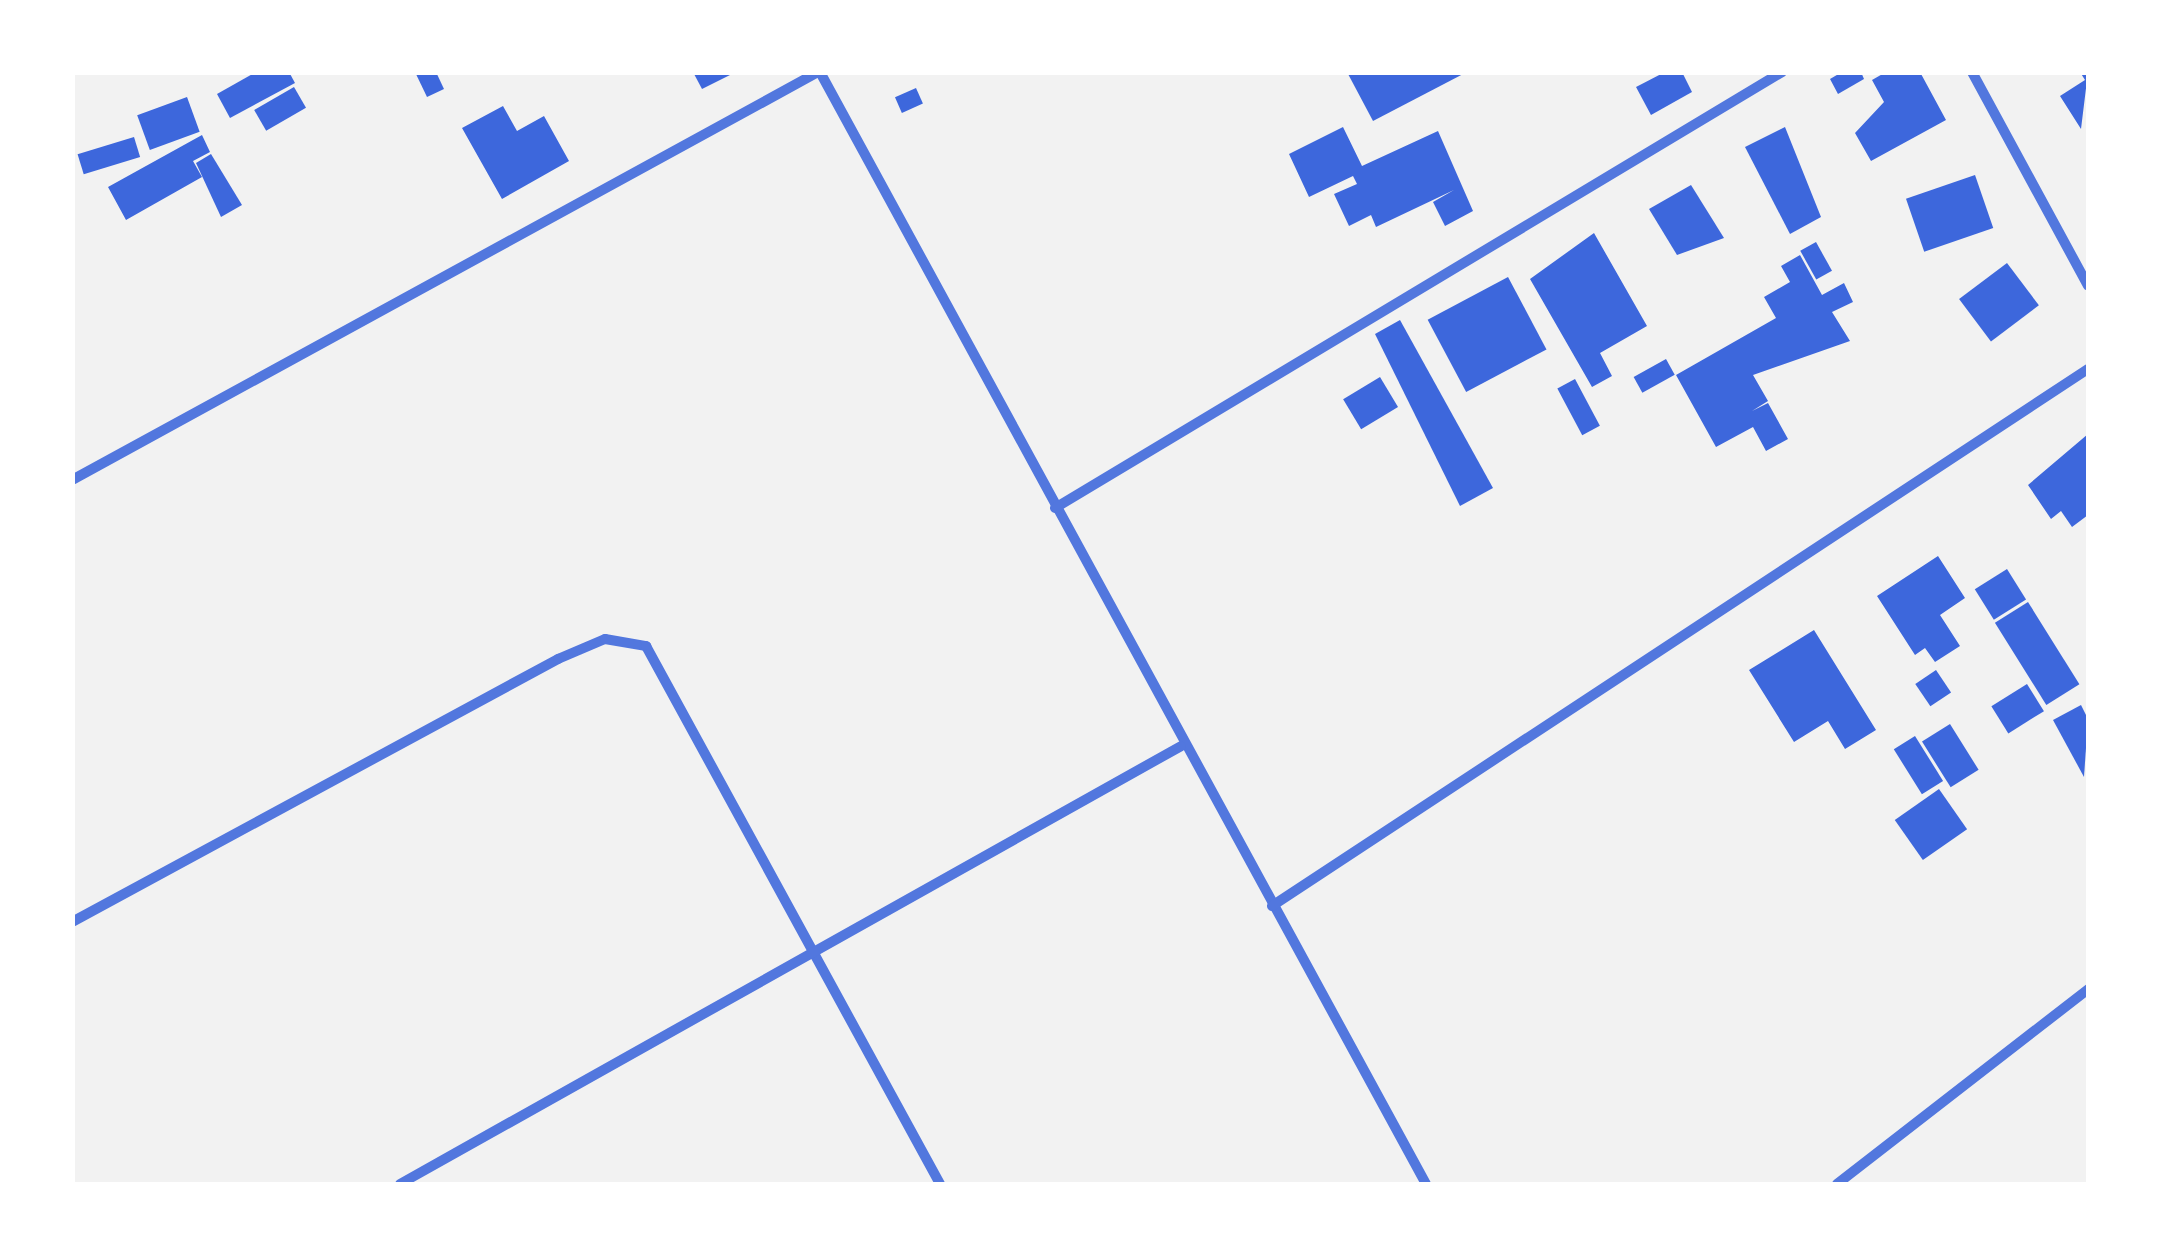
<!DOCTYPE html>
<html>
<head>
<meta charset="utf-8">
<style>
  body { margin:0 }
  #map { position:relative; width:2161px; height:1257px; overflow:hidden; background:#f2f2f2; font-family:"Varela Round",sans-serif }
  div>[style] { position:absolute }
  .building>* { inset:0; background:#3d67dc; transform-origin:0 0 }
  .minor>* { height:10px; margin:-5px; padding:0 5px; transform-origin:5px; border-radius:5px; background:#5277de }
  span { translate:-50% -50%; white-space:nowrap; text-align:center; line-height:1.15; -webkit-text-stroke:8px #fff; paint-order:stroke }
  .frame { position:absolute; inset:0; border:75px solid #fff; pointer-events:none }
</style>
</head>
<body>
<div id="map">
  <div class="building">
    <i style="clip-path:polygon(256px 72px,289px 72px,295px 83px,230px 118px,217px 94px)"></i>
    <i style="clip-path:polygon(415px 72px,436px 72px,444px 89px,427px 97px)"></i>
    <i style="clip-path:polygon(693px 72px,736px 72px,702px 89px)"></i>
    <i style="clip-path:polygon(1347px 72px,1467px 72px,1373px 121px)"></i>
    <i style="clip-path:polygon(1665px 72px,1682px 72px,1692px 92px,1651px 115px,1636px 87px)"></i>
    <i style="clip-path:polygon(1842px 72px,1861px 72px,1864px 79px,1838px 94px,1830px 79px)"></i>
    <i style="clip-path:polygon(1886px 72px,1920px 72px,1946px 120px,1871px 161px,1855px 133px,1884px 102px,1872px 80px)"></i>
    <i style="clip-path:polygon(2080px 72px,2088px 72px,2081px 129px,2060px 96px,2085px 80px)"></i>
    <i style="left:294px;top:87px;width:24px;height:46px;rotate:60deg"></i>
    <i style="left:916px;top:88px;width:17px;height:23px;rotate:66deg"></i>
    <i style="left:187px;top:97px;width:37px;height:53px;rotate:70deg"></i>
    <i style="clip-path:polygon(503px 106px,517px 131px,544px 116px,569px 161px,502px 199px,462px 128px)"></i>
    <i style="clip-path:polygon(1343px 127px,1362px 166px,1438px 131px,1473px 211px,1445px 226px,1433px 202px,1454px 190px,1376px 227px,1371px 215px,1349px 226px,1334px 194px,1357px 184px,1353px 176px,1309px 197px,1289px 154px)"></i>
    <i style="clip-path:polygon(1785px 127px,1821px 217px,1790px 234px,1745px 147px)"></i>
    <i style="clip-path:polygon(202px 135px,210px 152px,193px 161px,202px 177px,126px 220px,108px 187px)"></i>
    <i style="left:134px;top:137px;width:21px;height:59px;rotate:73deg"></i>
    <i style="clip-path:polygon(211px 154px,242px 205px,221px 217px,196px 163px)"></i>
    <i style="left:1975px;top:175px;width:56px;height:73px;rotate:71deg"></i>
    <i style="clip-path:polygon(1691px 185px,1724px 238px,1677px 255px,1649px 209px)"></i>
    <i style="clip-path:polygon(1594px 233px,1647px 326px,1600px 353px,1612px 376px,1592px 387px,1530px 279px)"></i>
    <i style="left:1816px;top:242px;width:33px;height:18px;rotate:61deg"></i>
    <i style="clip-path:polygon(1800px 255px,1822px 295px,1844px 283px,1853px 302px,1832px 312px,1850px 341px,1753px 375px,1768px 401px,1752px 411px,1768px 403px,1788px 439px,1766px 451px,1753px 427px,1716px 447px,1676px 375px,1776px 318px,1764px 297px,1790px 282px,1781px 266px)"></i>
    <i style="left:2007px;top:263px;width:53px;height:60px;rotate:53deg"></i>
    <i style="left:1508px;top:277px;width:82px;height:91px;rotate:62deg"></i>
    <i style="clip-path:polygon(1400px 320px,1493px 488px,1460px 506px,1375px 334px)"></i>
    <i style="left:1666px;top:359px;width:18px;height:37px;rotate:61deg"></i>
    <i style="left:1380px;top:377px;width:35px;height:43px;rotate:59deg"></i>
    <i style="left:1575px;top:379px;width:53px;height:20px;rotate:62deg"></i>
    <i style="clip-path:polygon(2088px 434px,2088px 515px,2072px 527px,2061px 511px,2051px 519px,2028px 485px)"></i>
    <i style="clip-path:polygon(1938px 556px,1965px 598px,1940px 615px,1960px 646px,1935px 662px,1925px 648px,1915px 655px,1877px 596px)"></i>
    <i style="left:2007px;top:569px;width:36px;height:38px;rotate:58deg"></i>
    <i style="left:2028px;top:602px;width:97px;height:39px;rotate:58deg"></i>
    <i style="clip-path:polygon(1814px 630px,1876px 730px,1845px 749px,1828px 721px,1794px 742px,1749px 670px)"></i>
    <i style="left:1936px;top:670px;width:27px;height:25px;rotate:56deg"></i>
    <i style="left:2027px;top:684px;width:32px;height:42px;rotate:58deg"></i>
    <i style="clip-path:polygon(2081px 705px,2088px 719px,2084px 777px,2053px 720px)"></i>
    <i style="left:1950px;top:724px;width:54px;height:33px;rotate:58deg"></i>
    <i style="left:1915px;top:736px;width:53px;height:25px;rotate:58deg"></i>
    <i style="left:1939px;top:789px;width:49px;height:54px;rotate:55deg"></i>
  </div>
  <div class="minor">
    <i style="left:820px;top:72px;width:1266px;rotate:61.41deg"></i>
    <i style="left:1972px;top:72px;width:243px;rotate:61.5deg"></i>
    <i style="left:72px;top:480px;width:850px;rotate:-28.67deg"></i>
    <i style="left:1055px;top:508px;width:848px;rotate:-30.95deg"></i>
    <i style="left:1272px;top:906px;width:977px;rotate:-33.35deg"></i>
    <i style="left:72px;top:922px;width:553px;rotate:-28.42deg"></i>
    <i style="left:558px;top:659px;width:51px;rotate:-23.1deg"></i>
    <i style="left:605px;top:639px;width:42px;rotate:9.7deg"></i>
    <i style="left:646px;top:646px;width:613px;rotate:61.34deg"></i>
    <i style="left:400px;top:1184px;width:895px;rotate:-29.28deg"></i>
    <i style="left:1837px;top:1184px;width:318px;rotate:-37.8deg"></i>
  </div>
  <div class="frame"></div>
</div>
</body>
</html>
